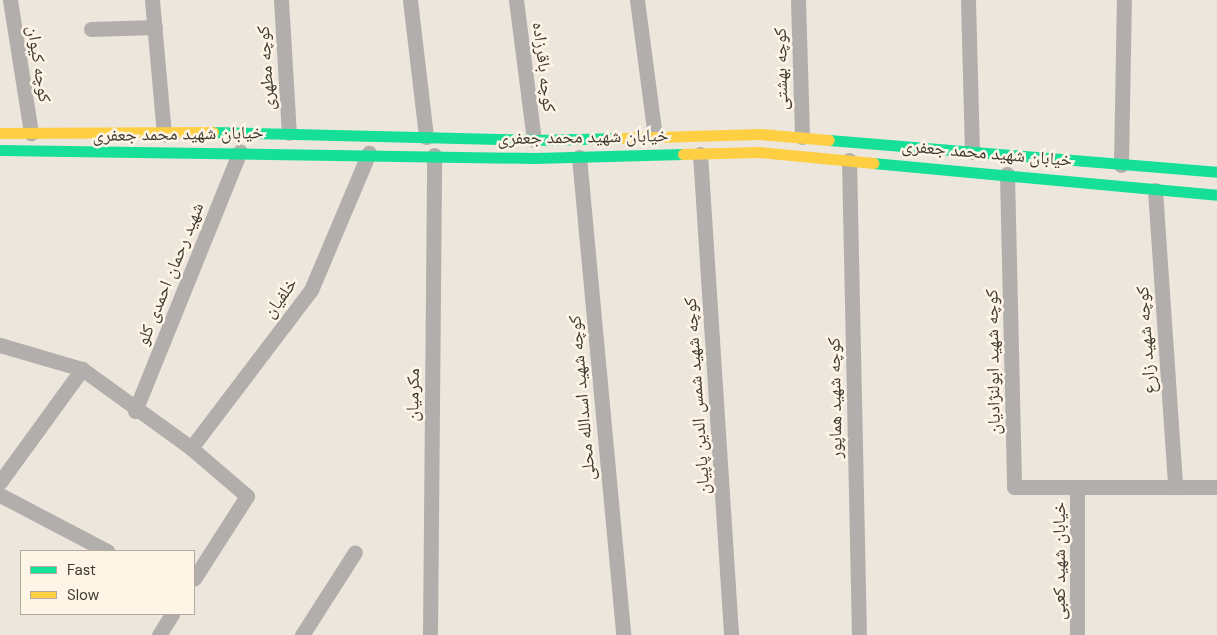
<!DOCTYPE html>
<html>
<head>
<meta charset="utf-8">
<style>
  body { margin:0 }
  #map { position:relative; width:1217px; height:635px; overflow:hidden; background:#ede6dc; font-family:"DM Sans","Noto Naskh Arabic",sans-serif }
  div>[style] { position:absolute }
  .street>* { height:15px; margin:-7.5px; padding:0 7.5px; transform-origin:7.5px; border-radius:7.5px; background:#b2aeac }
  .fast>* { height:11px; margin:-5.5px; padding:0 5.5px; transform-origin:5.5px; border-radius:5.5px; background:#16e098 }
  .slow>* { height:11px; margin:-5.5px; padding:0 5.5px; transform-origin:5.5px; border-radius:5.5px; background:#ffcf43 }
  span { translate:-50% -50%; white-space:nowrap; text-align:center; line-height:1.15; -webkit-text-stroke:5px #fef5e7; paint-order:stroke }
  .street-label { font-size:18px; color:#3f3a33 }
  .legend { position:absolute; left:20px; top:550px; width:175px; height:65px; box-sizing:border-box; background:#fef5e7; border:1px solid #b2aa9f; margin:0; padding:6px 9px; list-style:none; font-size:15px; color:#3f3a33 }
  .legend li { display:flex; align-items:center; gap:10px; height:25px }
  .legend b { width:25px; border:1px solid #b2aa9f }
</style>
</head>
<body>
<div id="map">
  <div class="street">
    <i style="left:10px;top:0;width:135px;rotate:81deg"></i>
    <i style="left:152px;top:0;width:135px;rotate:84.9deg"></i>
    <i style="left:281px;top:0;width:133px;rotate:86.6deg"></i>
    <i style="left:410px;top:0;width:138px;rotate:83.3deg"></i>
    <i style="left:516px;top:0;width:141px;rotate:82.7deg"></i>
    <i style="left:637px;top:0;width:138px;rotate:82.5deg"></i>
    <i style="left:798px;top:0;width:137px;rotate:88.3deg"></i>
    <i style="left:968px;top:0;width:152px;rotate:88.5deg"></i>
    <i style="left:91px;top:29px;width:64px;rotate:-1.8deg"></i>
    <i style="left:700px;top:154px;width:482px;rotate:86.3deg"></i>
    <i style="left:579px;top:157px;width:480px;rotate:84.7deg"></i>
    <i style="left:849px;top:160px;width:475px;rotate:88.8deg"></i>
    <i style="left:1121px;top:165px;width:165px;rotate:-89deg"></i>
    <i style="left:1007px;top:174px;width:313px;rotate:88.7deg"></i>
    <i style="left:1014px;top:487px;width:203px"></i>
    <i style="left:1155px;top:190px;width:298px;rotate:86.1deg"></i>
    <i style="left:0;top:345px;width:85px;rotate:16.3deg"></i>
    <i style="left:82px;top:369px;width:135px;rotate:35.9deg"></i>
    <i style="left:191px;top:448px;width:74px;rotate:40.6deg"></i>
    <i style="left:247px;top:496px;width:98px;rotate:122.6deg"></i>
    <i style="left:135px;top:411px;width:280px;rotate:-68deg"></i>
    <i style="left:191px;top:448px;width:198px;rotate:-52.8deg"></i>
    <i style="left:311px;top:290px;width:149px;rotate:-67.1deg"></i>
    <i style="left:0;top:482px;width:140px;rotate:-54deg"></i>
    <i style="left:1077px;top:487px;width:148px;rotate:90deg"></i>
    <i style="left:0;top:495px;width:121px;rotate:27.6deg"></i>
    <i style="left:159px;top:635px;width:25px;rotate:-58deg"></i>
    <i style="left:302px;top:635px;width:98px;rotate:-57.4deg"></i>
    <i style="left:430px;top:635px;width:480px;rotate:-89.5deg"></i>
  </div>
  <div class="fast">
    <i style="left:213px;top:132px;width:321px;rotate:1.4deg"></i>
    <i style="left:534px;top:140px;width:89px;rotate:-1.3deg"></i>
    <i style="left:829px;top:140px;width:389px;rotate:4.7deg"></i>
    <i style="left:0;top:150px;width:534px;rotate:0.86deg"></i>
    <i style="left:534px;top:158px;width:149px;rotate:-1.5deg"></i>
    <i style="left:873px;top:163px;width:345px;rotate:5.3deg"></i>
  </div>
  <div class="slow">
    <i style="left:0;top:133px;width:213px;rotate:-0.3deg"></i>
    <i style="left:623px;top:138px;width:137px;rotate:-1.7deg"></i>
    <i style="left:760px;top:134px;width:69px;rotate:5deg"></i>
    <i style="left:683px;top:154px;width:76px;rotate:-1.5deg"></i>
    <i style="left:759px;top:152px;width:115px;rotate:5.5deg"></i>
  </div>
  <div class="street-label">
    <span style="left:39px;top:64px;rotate:81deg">کوچه کیوان</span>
    <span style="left:544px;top:67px;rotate:83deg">کوچه باقرزاده</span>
    <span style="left:266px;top:68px;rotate:-94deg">کوچه مطهری</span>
    <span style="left:781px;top:69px;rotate:-91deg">کوچه بهشتی</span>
    <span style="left:178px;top:134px;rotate:-1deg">خیابان شهید محمد جعفری</span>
    <span style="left:583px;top:137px;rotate:-1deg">خیابان شهید محمد جعفری</span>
    <span style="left:987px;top:153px;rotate:5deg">خیابان شهید محمد جعفری</span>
    <span style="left:170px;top:274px;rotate:-68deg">شهید رحمان احمدی کلو</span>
    <span style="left:280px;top:298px;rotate:-54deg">خلفیان</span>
    <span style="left:1146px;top:340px;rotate:-94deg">کوچه شهید زارع</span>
    <span style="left:993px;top:362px;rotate:-91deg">کوچه شهید ابولنژادیان</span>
    <span style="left:413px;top:395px;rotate:-89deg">مکرمیان</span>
    <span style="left:697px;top:396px;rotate:-94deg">کوچه شهید شمس الدین پاپیان</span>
    <span style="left:582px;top:398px;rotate:-95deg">کوچه شهید اسدالله محلی</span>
    <span style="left:835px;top:398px;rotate:-91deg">کوچه شهید هماپور</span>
    <span style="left:1059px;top:561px;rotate:-90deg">خیابان شهید کعبی</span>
  </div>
  <ul class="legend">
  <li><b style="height:6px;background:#16e098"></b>Fast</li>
  <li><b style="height:6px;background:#ffcf43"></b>Slow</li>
  </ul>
</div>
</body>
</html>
